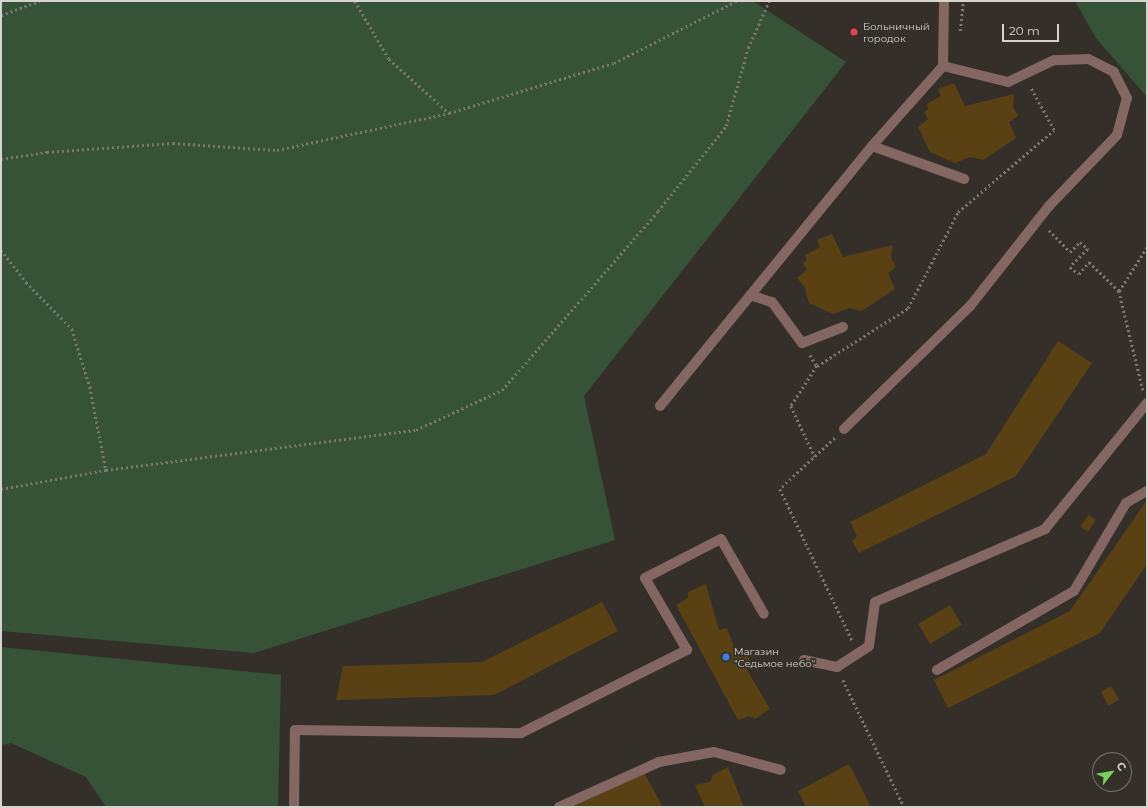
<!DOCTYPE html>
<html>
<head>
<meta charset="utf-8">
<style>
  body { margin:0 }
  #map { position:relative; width:1148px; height:808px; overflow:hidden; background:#343029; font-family:Montserrat,sans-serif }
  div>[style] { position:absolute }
  .green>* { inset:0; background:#365337 }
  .building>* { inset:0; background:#594114; transform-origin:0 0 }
  .path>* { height:2.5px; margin-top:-1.25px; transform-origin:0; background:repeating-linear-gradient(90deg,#7b7872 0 2px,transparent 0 5px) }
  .minor>* { height:10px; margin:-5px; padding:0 5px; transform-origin:5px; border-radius:5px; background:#846762 }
  .dots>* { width:11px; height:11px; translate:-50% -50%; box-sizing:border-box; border:2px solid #343029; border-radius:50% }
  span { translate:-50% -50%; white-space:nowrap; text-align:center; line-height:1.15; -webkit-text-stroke:3.5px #343029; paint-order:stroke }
  .poi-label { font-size:10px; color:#d7d4d0 }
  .left { translate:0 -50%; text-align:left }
  .frame { position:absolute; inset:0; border:2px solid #d7d4d0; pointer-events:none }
  .north { position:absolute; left:1092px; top:752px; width:40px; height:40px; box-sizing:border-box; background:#343029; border:1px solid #75726c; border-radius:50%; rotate:59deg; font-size:11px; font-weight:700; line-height:16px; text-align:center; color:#d7d4d0 }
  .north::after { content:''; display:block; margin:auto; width:14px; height:18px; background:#76d25a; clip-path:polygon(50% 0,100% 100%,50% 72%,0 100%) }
  .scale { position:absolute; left:1002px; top:24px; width:57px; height:18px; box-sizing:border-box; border:2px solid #d7d4d0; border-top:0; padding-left:5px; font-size:12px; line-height:14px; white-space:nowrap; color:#d7d4d0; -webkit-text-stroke:3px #343029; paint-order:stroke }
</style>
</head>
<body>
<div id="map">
  <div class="green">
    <i style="clip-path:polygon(1px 1px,753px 1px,846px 62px,584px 396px,615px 540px,254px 653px,1px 631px)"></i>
    <i style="clip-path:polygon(1075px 1px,1147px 1px,1147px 97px,1096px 38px)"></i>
    <i style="clip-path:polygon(1px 647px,281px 675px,278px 807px,106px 807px,86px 777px,11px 743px,1px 745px)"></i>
  </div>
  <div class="building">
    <i style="clip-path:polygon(954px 83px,965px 106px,1014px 94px,1013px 107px,1018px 116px,1009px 122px,1016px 138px,983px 160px,970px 157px,955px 163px,930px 152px,918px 127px,928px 119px,924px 112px,928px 109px,927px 104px,941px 96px,938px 89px)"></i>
    <i style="clip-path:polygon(832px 234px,843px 257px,893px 245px,891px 258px,896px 267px,888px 273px,895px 289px,862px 311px,849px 308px,833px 314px,809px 303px,804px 286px,797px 278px,807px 270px,803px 263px,807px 260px,805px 255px,820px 247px,817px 240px)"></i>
    <i style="clip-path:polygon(1058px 341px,1092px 363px,1016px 476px,859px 553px,852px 541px,857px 536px,850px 522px,986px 454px)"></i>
    <i style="clip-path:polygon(1147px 500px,1147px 564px,1100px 633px,948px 708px,934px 680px,1070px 611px)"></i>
    <i style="left:1088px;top:515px;width:9px;height:14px;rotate:32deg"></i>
    <i style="clip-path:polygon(706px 584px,719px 630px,727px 628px,734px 647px,744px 650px,752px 663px,747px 670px,770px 709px,755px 719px,750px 716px,738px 720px,676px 605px,688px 598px,688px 592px)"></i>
    <i style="clip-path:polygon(602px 602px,618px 631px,494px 695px,336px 700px,343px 666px,482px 662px)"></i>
    <i style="left:950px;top:605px;width:23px;height:37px;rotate:59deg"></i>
    <i style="left:1111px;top:686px;width:16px;height:12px;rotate:60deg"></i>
    <i style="clip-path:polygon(849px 764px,871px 807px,806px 807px,798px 791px)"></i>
    <i style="clip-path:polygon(728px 767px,744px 807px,705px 807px,695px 785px,710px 782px,713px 775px)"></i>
    <i style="clip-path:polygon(644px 773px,663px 807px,572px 807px)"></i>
  </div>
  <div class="path">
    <i style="left:355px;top:1px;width:67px;rotate:59.6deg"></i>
    <i style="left:389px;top:59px;width:81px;rotate:42deg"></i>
    <i style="left:1px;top:15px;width:41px;rotate:-19.7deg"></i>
    <i style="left:960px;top:31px;width:30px;rotate:-84deg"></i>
    <i style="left:1px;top:159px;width:47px;rotate:-8.7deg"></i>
    <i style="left:47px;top:152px;width:126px;rotate:-4.1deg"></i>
    <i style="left:173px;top:143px;width:104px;rotate:3.9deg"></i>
    <i style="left:277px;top:150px;width:176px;rotate:-12.1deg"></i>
    <i style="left:449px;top:113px;width:172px;rotate:-16.9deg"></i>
    <i style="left:614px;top:63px;width:137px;rotate:-26.9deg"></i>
    <i style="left:1049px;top:230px;width:30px;rotate:46deg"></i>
    <i style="left:1070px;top:252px;width:14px;rotate:-45deg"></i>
    <i style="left:1080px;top:242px;width:11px;rotate:41deg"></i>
    <i style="left:1088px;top:249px;width:25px;rotate:135deg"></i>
    <i style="left:1070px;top:267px;width:11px;rotate:38deg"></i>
    <i style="left:1079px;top:274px;width:16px;rotate:-50deg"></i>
    <i style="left:1089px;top:262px;width:42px;rotate:44deg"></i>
    <i style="left:1119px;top:291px;width:102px;rotate:76.4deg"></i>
    <i style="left:1px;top:250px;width:41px;rotate:52deg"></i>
    <i style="left:26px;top:282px;width:66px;rotate:45.6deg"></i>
    <i style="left:72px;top:329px;width:61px;rotate:72.8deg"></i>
    <i style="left:90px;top:387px;width:85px;rotate:79.1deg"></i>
    <i style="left:1119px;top:291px;width:52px;rotate:-57.5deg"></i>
    <i style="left:810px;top:355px;width:13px;rotate:58deg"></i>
    <i style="left:817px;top:366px;width:48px;rotate:123deg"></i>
    <i style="left:791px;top:406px;width:56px;rotate:64.8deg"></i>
    <i style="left:817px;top:366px;width:108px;rotate:-32.5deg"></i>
    <i style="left:908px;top:308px;width:108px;rotate:-62.5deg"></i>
    <i style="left:958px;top:212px;width:126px;rotate:-40.5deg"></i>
    <i style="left:1054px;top:130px;width:49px;rotate:-119.2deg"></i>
    <i style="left:835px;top:438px;width:75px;rotate:137.2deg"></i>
    <i style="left:780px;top:489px;width:167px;rotate:64.5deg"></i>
    <i style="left:1px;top:489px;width:107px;rotate:-10.3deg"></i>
    <i style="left:106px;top:470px;width:313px;rotate:-7.4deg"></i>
    <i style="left:416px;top:430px;width:95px;rotate:-24.9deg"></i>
    <i style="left:502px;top:390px;width:237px;rotate:-48.9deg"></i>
    <i style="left:658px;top:211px;width:109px;rotate:-51.3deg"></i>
    <i style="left:726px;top:126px;width:81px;rotate:-74.2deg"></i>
    <i style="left:748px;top:48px;width:51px;rotate:-65.9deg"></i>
    <i style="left:843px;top:680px;width:141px;rotate:64.3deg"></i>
  </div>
  <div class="minor">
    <i style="left:872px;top:146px;width:98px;rotate:19.7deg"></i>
    <i style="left:753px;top:296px;width:20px;rotate:18deg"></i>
    <i style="left:772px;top:302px;width:51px;rotate:53.8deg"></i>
    <i style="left:802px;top:343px;width:44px;rotate:-21.3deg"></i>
    <i style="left:660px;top:406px;width:335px;rotate:-50.8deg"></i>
    <i style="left:872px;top:146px;width:107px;rotate:-48.4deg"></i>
    <i style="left:943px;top:66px;width:65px;rotate:-89.1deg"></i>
    <i style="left:844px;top:429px;width:177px;rotate:-44.3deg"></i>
    <i style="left:971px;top:305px;width:126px;rotate:-51.8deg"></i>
    <i style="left:1049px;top:206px;width:98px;rotate:-46.2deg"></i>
    <i style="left:1117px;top:135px;width:38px;rotate:-75deg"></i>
    <i style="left:1127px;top:98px;width:29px;rotate:-117deg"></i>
    <i style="left:1114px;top:72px;width:29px;rotate:-153deg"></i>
    <i style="left:1088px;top:59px;width:34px;rotate:178deg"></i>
    <i style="left:1054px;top:60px;width:51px;rotate:154.4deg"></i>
    <i style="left:1008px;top:82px;width:67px;rotate:-166.2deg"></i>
    <i style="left:804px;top:660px;width:34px;rotate:12deg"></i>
    <i style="left:837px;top:667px;width:38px;rotate:-33deg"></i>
    <i style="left:869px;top:646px;width:44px;rotate:-82.2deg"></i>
    <i style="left:875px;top:602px;width:185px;rotate:-23.2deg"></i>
    <i style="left:1045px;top:529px;width:162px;rotate:-51deg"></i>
    <i style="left:937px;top:670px;width:158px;rotate:-30deg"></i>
    <i style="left:1074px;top:591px;width:102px;rotate:-59.4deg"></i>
    <i style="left:1126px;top:503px;width:24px;rotate:-30deg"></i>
    <i style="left:294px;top:807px;width:77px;rotate:-89.3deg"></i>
    <i style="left:295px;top:730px;width:226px;rotate:0.8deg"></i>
    <i style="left:521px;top:733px;width:186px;rotate:-26.6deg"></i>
    <i style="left:687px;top:650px;width:83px;rotate:-120.3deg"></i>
    <i style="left:645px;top:578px;width:85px;rotate:-27.2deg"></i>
    <i style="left:721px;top:539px;width:86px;rotate:60.2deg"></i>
    <i style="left:559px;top:807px;width:110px;rotate:-24.2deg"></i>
    <i style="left:659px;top:762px;width:56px;rotate:-10.3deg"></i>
    <i style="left:714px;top:752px;width:69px;rotate:15deg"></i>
  </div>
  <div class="dots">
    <i style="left:854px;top:32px;background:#e0444e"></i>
    <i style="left:726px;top:657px;background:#3f7fe0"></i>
  </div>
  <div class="poi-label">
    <span class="left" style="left:863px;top:32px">Больничный<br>городок</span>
    <span class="left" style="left:734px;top:657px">Магазин<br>"Седьмое небо"</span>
  </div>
  <div class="frame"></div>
  <div class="north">С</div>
  <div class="scale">20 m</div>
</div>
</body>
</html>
